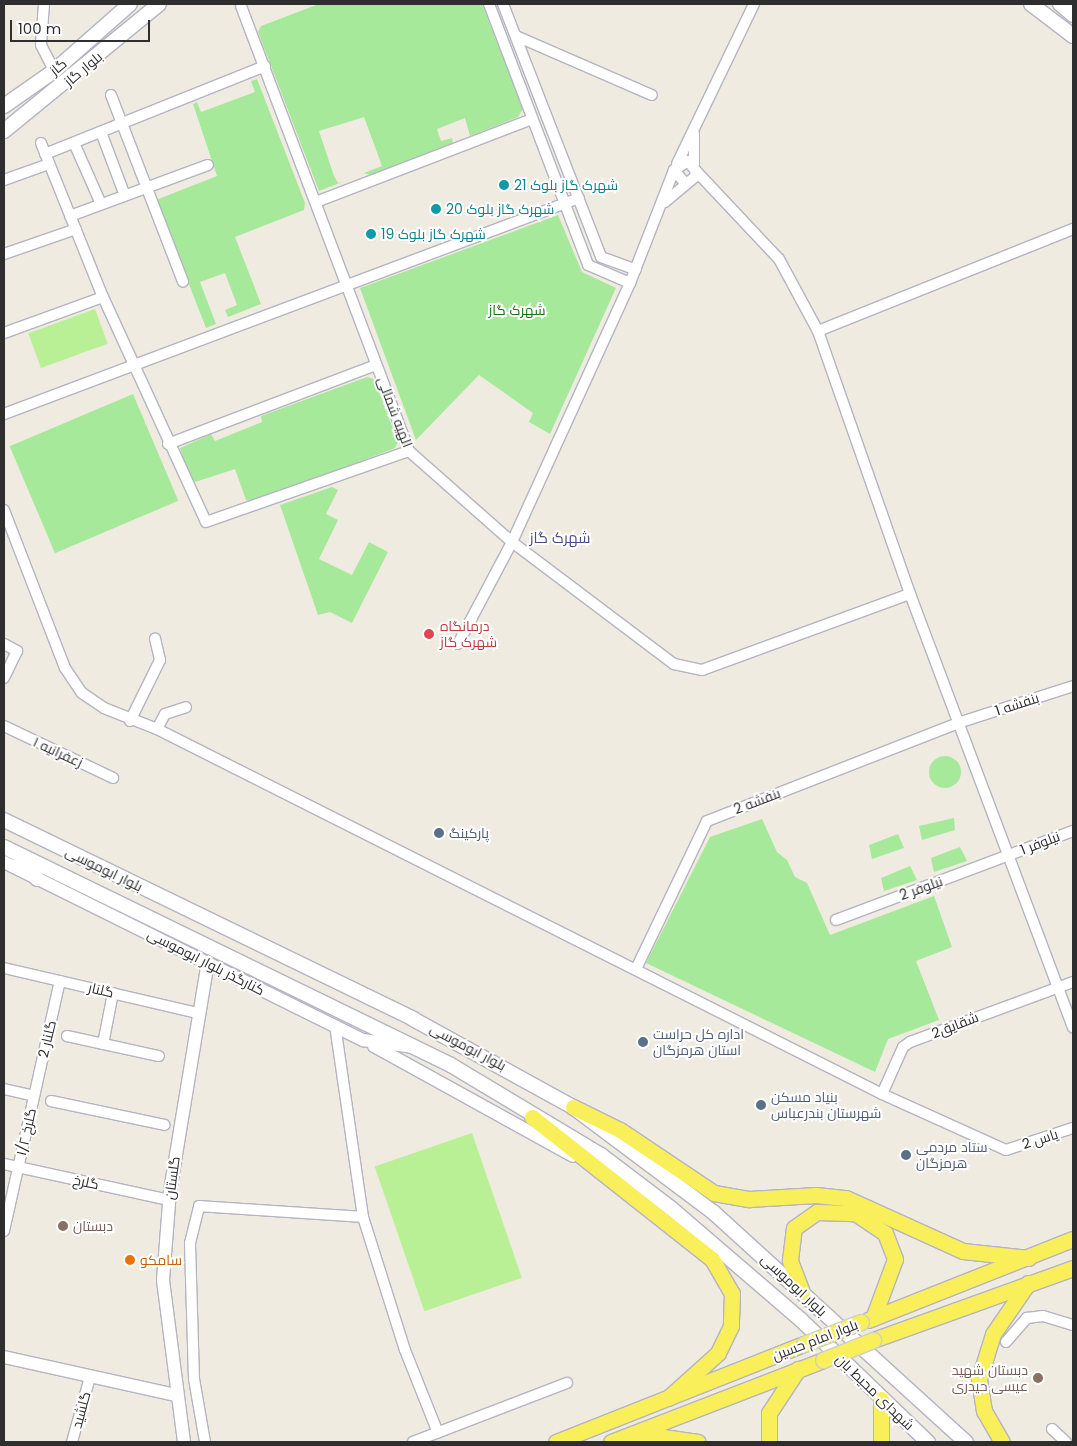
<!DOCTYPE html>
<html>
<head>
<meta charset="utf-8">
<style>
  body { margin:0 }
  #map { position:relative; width:1077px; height:1446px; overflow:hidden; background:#efebe0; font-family:Poppins,Cairo,sans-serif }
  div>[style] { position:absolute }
  .green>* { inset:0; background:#a7e99a; transform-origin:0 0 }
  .round { border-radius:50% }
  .pitch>* { inset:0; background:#baf095; transform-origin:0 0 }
  .roads { filter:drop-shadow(1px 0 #b4b4c2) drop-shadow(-1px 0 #b4b4c2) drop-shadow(0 1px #b4b4c2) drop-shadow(0 -1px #b4b4c2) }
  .minor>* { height:10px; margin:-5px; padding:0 5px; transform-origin:5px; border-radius:5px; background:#fff }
  .tertiary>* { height:12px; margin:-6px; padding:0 6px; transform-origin:6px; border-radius:6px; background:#fff }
  .secondary>* { height:14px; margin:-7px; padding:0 7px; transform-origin:7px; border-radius:7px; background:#fff }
  .primary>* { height:15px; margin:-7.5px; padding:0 7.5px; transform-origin:7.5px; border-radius:7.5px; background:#f9ef5b }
  .bridges { filter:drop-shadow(1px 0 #cdcdcd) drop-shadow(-1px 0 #cdcdcd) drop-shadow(0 1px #cdcdcd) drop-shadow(0 -1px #cdcdcd) }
  .primary-bridge>* { height:15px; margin:-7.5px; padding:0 7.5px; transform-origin:7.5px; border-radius:7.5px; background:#f9ef5b }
  .dots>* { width:14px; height:14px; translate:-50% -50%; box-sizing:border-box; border:2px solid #fff; border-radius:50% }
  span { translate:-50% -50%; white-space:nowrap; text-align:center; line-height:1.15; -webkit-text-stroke:4px #fff; paint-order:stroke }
  .street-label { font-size:14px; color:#2e2e2e }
  .culture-label { font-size:14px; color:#0d838f }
  .left { translate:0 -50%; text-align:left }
  .park-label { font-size:14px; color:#1a7217 }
  .health-label { font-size:14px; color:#be3a42 }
  .service-label { font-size:14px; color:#4e5e75 }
  .education-label { font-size:14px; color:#785e54 }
  .right { translate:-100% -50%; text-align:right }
  .food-label { font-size:14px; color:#c56008 }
  .neighbourhood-label { font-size:15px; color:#4a4b82 }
  .frame { position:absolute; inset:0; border:5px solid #2e2e2e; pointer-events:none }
  .scale { position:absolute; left:10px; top:20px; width:140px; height:22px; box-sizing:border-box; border:2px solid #2e2e2e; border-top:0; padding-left:6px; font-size:15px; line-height:18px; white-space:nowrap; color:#2e2e2e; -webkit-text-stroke:4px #fff; paint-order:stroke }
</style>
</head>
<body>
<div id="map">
  <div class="green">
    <i style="clip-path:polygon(319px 4px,482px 4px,523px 109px,518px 117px,470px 136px,465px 118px,437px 129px,441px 141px,452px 138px,453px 143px,370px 175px,364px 173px,382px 166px,364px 117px,319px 131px,334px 176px,338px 183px,345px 181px,319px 191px,258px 32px,261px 26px)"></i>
    <i style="clip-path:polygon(257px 79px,305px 203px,304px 210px,235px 237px,261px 304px,228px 317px,225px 310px,237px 305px,225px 273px,200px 282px,216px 324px,206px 328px,156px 200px,217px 176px,193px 104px,197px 102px,201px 112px,255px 92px,251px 81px)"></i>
    <i style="clip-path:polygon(558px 215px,582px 272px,616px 288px,550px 434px,529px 422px,533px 413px,479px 375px,416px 440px,360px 288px)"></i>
    <i style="clip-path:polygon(367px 377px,374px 379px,398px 442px,395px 448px,254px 502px,246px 500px,235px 469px,192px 483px,180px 448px,211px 434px,215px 441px,262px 422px,261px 416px)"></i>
    <i style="left:133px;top:394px;width:116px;height:134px;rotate:67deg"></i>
    <i style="clip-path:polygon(332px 487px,338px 490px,326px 514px,338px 520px,319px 559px,352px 575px,369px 542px,388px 552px,352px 623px,330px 612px,318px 615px,280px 505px)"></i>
    <i class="round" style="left:929px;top:756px;width:32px;height:32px"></i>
    <i style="clip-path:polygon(954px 818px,955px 830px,922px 840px,919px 826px)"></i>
    <i style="clip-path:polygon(762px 819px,777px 852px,787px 860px,795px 877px,807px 883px,830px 935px,934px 896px,952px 947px,916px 961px,939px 1020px,888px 1039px,875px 1072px,646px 963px,710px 837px)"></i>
    <i style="clip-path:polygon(898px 834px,904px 848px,872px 859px,869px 845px)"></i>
    <i style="clip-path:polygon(960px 847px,967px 861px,934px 872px,931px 858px)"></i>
    <i style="clip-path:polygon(910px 866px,917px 880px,884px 891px,881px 878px)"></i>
  </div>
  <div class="pitch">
    <i style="left:95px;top:309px;width:37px;height:71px;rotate:70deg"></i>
    <i style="left:472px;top:1133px;width:153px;height:103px;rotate:71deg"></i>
  </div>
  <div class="roads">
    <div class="minor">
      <i style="left:44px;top:4px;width:41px;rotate:94.2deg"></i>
      <i style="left:41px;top:45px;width:29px;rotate:63deg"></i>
      <i style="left:489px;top:4px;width:279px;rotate:69.2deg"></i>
      <i style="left:588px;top:265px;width:46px;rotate:23.2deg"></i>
      <i style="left:503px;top:4px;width:271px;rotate:68.8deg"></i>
      <i style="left:601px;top:257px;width:37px;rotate:20deg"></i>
      <i style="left:241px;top:6px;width:476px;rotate:69.3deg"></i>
      <i style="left:409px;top:451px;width:137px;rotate:41.5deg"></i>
      <i style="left:512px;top:542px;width:285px;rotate:-65.5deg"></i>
      <i style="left:630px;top:283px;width:121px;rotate:-68.7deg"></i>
      <i style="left:516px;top:36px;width:148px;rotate:23.5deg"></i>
      <i style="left:111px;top:95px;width:200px;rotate:68.9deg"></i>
      <i style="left:101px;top:132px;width:68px;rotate:69.4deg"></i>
      <i style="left:41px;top:143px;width:166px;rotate:68.1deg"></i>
      <i style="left:103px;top:297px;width:247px;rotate:65.4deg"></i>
      <i style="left:206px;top:522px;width:215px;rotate:-19.3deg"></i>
      <i style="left:74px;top:143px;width:67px;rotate:66.1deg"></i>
      <i style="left:45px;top:154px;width:237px;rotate:-21.8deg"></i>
      <i style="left:677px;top:164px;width:178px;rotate:-64.3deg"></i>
      <i style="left:694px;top:165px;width:31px;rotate:-90deg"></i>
      <i style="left:696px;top:171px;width:121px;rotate:46.7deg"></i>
      <i style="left:779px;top:259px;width:82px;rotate:61.6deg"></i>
      <i style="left:818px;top:331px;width:279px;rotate:70.7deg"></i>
      <i style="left:910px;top:594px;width:463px;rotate:69.4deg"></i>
      <i style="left:4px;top:180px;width:48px;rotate:-19.6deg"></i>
      <i style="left:316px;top:202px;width:231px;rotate:-21deg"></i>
      <i style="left:665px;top:202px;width:39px;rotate:-40deg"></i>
      <i style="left:695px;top:177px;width:6px;rotate:-81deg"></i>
      <i style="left:696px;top:171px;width:13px;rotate:-129deg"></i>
      <i style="left:688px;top:161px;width:17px;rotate:147deg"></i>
      <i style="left:674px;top:170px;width:17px;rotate:50deg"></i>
      <i style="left:70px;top:216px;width:147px;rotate:-20.3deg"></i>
      <i style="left:4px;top:254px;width:76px;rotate:-19.1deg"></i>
      <i style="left:818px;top:331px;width:275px;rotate:-21.8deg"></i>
      <i style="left:4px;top:333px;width:105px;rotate:-20deg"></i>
      <i style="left:4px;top:414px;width:614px;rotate:-20.59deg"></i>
      <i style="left:168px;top:444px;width:222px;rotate:-20.8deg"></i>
      <i style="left:4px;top:510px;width:169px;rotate:68.9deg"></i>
      <i style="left:65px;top:668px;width:30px;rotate:56deg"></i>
      <i style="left:82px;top:693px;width:27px;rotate:34deg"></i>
      <i style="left:104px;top:708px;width:57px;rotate:21.6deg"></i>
      <i style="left:157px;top:729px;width:812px;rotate:26.72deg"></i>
      <i style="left:882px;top:1094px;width:136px;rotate:24.3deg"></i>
      <i style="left:1006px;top:1150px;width:71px;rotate:-18.2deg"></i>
      <i style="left:4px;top:644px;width:15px;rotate:28deg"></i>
      <i style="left:17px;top:651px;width:30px;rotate:116deg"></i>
      <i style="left:458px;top:644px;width:115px;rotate:-62.1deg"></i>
      <i style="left:512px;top:542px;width:203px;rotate:37deg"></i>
      <i style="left:674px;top:664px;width:29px;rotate:12deg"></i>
      <i style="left:702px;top:670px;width:221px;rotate:-20.1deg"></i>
      <i style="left:130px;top:721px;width:68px;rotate:-63.8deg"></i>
      <i style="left:160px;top:660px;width:22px;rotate:-103deg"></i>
      <i style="left:4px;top:726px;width:121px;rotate:25.5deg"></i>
      <i style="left:157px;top:729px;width:17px;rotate:-62deg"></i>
      <i style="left:165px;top:714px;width:22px;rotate:-18deg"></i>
      <i style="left:836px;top:920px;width:253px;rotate:-20.6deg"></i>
      <i style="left:4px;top:968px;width:198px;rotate:13.1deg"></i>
      <i style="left:636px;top:969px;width:164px;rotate:-64.4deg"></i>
      <i style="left:707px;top:821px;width:273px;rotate:-21.3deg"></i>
      <i style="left:961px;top:722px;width:118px;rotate:-17.8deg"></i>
      <i style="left:67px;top:1036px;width:94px;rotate:12.3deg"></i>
      <i style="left:103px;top:1044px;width:52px;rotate:-78.9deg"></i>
      <i style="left:4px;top:1089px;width:31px;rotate:13deg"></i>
      <i style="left:882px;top:1094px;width:51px;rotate:-65.9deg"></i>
      <i style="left:903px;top:1047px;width:9px;rotate:-36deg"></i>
      <i style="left:910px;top:1042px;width:174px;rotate:-20.2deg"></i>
      <i style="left:51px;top:1101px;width:116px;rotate:11.9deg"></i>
      <i style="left:4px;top:1164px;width:169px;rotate:12.3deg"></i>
      <i style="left:363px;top:1217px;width:139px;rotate:72.5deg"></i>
      <i style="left:405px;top:1350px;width:89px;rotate:68.3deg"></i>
      <i style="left:4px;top:1231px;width:256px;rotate:-77.4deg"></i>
      <i style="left:1006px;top:1342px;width:32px;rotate:-49deg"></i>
      <i style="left:1027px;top:1318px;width:16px;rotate:-7deg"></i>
      <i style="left:1043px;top:1316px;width:31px;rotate:17deg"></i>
      <i style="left:1052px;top:1429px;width:19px;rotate:43deg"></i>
      <i style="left:72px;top:1442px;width:67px;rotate:-74.5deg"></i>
      <i style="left:205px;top:1442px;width:64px;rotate:-99.9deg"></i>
      <i style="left:194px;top:1379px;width:136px;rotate:-91.7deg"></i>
      <i style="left:190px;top:1243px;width:38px;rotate:-76deg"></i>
      <i style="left:199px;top:1206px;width:164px;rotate:3.8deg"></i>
      <i style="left:363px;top:1217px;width:193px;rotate:-98.3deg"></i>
      <i style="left:413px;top:1442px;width:165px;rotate:-21deg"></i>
    </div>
    <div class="tertiary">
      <i style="left:4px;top:862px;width:401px;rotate:26.4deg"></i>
      <i style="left:363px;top:1040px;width:49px;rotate:8.1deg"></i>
      <i style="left:374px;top:1046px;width:227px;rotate:28.9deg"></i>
      <i style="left:4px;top:1357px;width:175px;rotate:12.5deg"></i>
      <i style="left:184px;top:1442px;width:163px;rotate:-97.4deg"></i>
      <i style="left:163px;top:1280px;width:89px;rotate:-85.5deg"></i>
      <i style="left:170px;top:1191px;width:232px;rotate:-80.6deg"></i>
    </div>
    <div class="secondary">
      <i style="left:1031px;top:4px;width:53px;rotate:37.3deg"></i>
      <i style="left:1060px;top:4px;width:17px;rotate:40deg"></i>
      <i style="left:4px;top:106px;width:61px;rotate:-35deg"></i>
      <i style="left:54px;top:71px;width:101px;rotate:-41.4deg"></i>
      <i style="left:4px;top:131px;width:200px;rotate:-39.3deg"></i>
      <i style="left:4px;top:820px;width:455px;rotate:25.9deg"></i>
      <i style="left:413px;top:1019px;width:183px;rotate:28.8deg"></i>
      <i style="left:573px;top:1107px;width:175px;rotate:36.9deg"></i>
      <i style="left:713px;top:1212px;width:342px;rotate:42.3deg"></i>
      <i style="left:4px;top:847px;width:497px;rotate:26deg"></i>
      <i style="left:451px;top:1065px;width:175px;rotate:31deg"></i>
      <i style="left:601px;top:1155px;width:89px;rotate:37.3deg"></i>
      <i style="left:672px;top:1209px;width:169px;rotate:40.7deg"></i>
      <i style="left:800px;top:1319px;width:178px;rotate:43.9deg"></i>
      <i style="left:20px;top:857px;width:28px;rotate:52deg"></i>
    </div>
    <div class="primary">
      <i style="left:573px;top:1107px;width:52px;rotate:26.1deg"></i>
      <i style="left:620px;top:1130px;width:113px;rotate:33.8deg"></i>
      <i style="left:714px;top:1193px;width:36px;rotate:10deg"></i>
      <i style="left:749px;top:1199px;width:67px;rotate:-3.4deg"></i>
      <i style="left:816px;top:1195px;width:30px;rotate:6deg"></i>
      <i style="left:846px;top:1198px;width:128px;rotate:24.4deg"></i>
      <i style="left:963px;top:1251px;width:66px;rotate:6.1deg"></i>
      <i style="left:532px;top:1117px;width:229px;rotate:38.3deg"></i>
      <i style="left:712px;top:1259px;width:39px;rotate:60deg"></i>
      <i style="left:732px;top:1293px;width:33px;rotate:92deg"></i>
      <i style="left:731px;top:1326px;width:30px;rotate:116deg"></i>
      <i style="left:718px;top:1353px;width:67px;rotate:138deg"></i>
      <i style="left:802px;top:1292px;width:34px;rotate:-111deg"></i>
      <i style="left:790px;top:1260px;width:32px;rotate:-83deg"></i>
      <i style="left:794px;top:1228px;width:28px;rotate:-35deg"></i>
      <i style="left:817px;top:1212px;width:38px;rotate:2deg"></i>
      <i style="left:855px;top:1213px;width:36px;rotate:34deg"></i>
      <i style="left:885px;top:1233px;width:28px;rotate:69deg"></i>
      <i style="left:895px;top:1259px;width:63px;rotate:110.4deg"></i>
      <i style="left:868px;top:1320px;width:220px;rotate:-21.6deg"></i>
      <i style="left:873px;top:1340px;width:213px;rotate:-19.8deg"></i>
      <i style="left:881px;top:1399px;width:43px;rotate:90deg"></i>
      <i style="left:638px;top:1439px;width:25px;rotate:-5deg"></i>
      <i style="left:663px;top:1437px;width:35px;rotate:8deg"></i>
      <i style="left:556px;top:1442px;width:267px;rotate:-21.6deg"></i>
      <i style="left:611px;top:1442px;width:227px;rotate:-21.1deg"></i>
      <i style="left:769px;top:1442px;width:29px;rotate:-90deg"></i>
      <i style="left:769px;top:1413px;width:53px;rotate:-56.6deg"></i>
      <i style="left:1002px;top:1442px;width:36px;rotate:-120deg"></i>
      <i style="left:984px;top:1411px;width:32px;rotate:-99deg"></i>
      <i style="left:979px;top:1379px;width:47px;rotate:-72.7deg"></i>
      <i style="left:993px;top:1334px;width:62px;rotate:-55.5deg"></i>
    </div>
  </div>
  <div class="bridges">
    <div class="primary-bridge">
      <i style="left:804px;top:1344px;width:61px;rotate:-21.1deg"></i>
      <i style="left:823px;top:1360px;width:54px;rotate:-21.8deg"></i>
    </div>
  </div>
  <div class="dots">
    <i style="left:504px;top:185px;background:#0f9aa8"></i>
    <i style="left:436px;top:209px;background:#0f9aa8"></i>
    <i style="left:371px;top:234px;background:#0f9aa8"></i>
    <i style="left:429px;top:634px;background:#e0444e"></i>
    <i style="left:439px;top:833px;background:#5c6f8a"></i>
    <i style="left:643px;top:1042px;background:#5c6f8a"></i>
    <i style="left:761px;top:1105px;background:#5c6f8a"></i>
    <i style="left:906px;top:1155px;background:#5c6f8a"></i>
    <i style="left:63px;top:1226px;background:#8d6e63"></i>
    <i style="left:130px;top:1260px;background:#e8710a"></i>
    <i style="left:1038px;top:1378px;background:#8d6e63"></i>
  </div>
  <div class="street-label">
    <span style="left:58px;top:67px;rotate:-39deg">گاز</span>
    <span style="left:83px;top:69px;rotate:-40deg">بلوار گاز</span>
    <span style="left:395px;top:412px;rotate:69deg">الهیه شمالی</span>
    <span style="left:1017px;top:704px;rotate:-18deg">بنفشه 1</span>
    <span style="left:58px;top:752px;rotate:25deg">زعفرانیه ۱</span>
    <span style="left:757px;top:801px;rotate:-21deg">بنفشه 2</span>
    <span style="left:1040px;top:843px;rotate:-21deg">نیلوفر 1</span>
    <span style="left:104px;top:869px;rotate:26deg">بلوار ابوموسی</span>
    <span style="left:921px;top:888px;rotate:-20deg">نیلوفر 2</span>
    <span style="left:206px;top:962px;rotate:27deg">کنارگذر بلوار ابوموسی</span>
    <span style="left:101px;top:990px;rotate:13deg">گلنار</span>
    <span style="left:955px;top:1025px;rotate:-21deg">شقایق2</span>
    <span style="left:47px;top:1039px;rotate:-77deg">گلنار 2</span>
    <span style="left:468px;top:1047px;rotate:28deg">بلوار ابوموسی</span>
    <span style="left:26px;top:1132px;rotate:-77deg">گلرخ ۱/۲</span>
    <span style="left:1040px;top:1139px;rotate:-18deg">یاس 2</span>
    <span style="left:172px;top:1178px;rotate:-82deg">گلستان</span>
    <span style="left:86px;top:1182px;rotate:12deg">گلرخ</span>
    <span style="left:794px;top:1285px;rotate:43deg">بلوار ابوموسی</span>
    <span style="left:815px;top:1340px;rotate:-21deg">بلوار امام حسین</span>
    <span style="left:875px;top:1392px;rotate:44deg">شهدای محیط بان</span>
    <span style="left:81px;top:1410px;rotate:-75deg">گلشید</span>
  </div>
  <div class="culture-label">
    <span class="left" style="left:514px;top:185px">شهرک گاز بلوک 21</span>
    <span class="left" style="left:446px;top:209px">شهرک گاز بلوک 20</span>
    <span class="left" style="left:381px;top:234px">شهرک گاز بلوک 19</span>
  </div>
  <div class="park-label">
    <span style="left:517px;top:310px">شهرک گاز</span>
  </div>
  <div class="health-label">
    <span class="left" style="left:440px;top:634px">درمانگاه<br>شهرک گاز</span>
  </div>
  <div class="service-label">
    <span class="left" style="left:449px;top:833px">پارکینگ</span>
    <span class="left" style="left:653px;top:1042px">اداره کل حراست<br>استان هرمزگان</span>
    <span class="left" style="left:771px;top:1105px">بنیاد مسکن<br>شهرستان بندرعباس</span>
    <span class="left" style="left:916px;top:1155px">ستاد مردمی<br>هرمزگان</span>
  </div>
  <div class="education-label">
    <span class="left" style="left:73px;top:1226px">دبستان</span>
    <span class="right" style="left:1028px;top:1378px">دبستان شهید<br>عیسی حیدری</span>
  </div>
  <div class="food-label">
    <span class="left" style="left:140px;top:1260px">سامکو</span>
  </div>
  <div class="neighbourhood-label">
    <span style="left:560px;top:538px">شهرک گاز</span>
  </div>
  <div class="frame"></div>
  <div class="scale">100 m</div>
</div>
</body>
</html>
